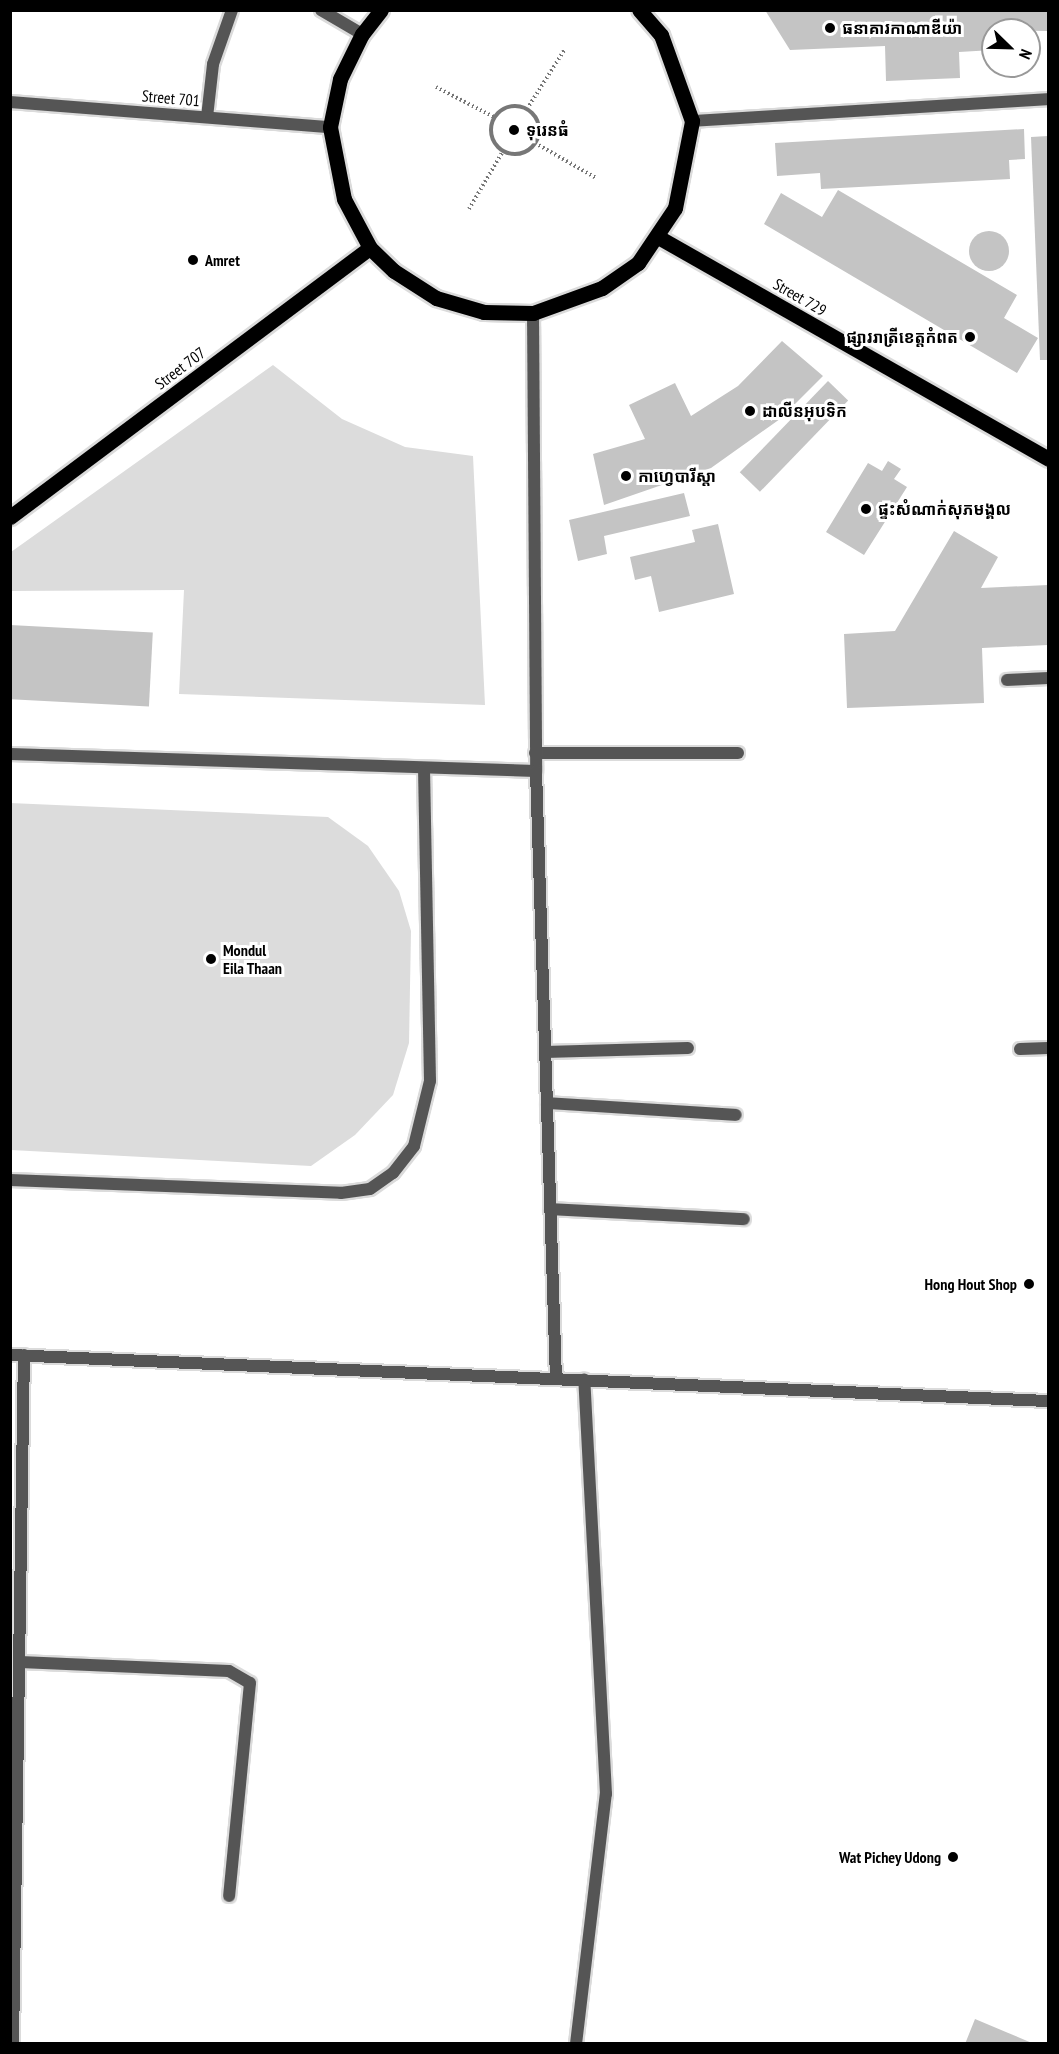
<!DOCTYPE html>
<html>
<head>
<meta charset="utf-8">
<style>
  body { margin:0 }
  #map { position:relative; width:1059px; height:2054px; overflow:hidden; background:#fff; font-family:"PT Sans Narrow","Noto Sans Khmer",sans-serif }
  div>[style] { position:absolute }
  .green>* { inset:0; background:#dcdcdc }
  .building>* { inset:0; background:#c4c4c4; transform-origin:0 0 }
  .round { border-radius:50% }
  .path>* { height:4px; margin-top:-2px; transform-origin:0; background:repeating-linear-gradient(90deg,#777 0 1.5px,transparent 0 4.5px) }
  .path>.ring { margin:-2px; padding:0; box-sizing:content-box; background:none; border:4px solid #777; border-radius:50% }
  .roads { filter:drop-shadow(2px 0 #dbdbdb) drop-shadow(-2px 0 #dbdbdb) drop-shadow(0 2px #dbdbdb) drop-shadow(0 -2px #dbdbdb) }
  .service>* { height:12px; margin:-6px; padding:0 6px; transform-origin:6px; border-radius:6px; background:#555 }
  .minor>* { height:12px; margin:-6px; padding:0 6px; transform-origin:6px; border-radius:6px; background:#555 }
  .tertiary>* { height:12px; margin:-6px; padding:0 6px; transform-origin:6px; border-radius:6px; background:#555 }
  .primary>* { height:15px; margin:-7.5px; padding:0 7.5px; transform-origin:7.5px; border-radius:7.5px; background:#000 }
  .dots>* { width:16px; height:16px; translate:-50% -50%; box-sizing:border-box; border:3px solid #fff; border-radius:50% }
  span { translate:-50% -50%; white-space:nowrap; text-align:center; line-height:1.15; -webkit-text-stroke:6px #fff; paint-order:stroke }
  .poi-label { font-size:16px; color:#000; font-weight:700 }
  .left { translate:0 -50%; text-align:left }
  .right { translate:-100% -50%; text-align:right }
  .street-label { font-size:16px; color:#000 }
  .frame { position:absolute; inset:0; border:12px solid #000; pointer-events:none }
  .north { position:absolute; left:981px; top:18px; width:60px; height:60px; box-sizing:border-box; background:#fff; border:2px solid #999; border-radius:50%; rotate:113deg; font-size:16px; font-weight:700; line-height:24px; text-align:center; color:#000 }
  .north::after { content:''; display:block; margin:auto; width:21px; height:27px; background:#000; clip-path:polygon(50% 0,100% 100%,50% 72%,0 100%) }
</style>
</head>
<body>
<div id="map">
  <div class="green">
    <i style="clip-path:polygon(273px 365px,342px 419px,405px 447px,473px 456px,485px 705px,179px 694px,184px 590px,11px 591px,11px 552px)"></i>
    <i style="clip-path:polygon(10px 803px,328px 817px,368px 846px,399px 891px,411px 931px,409px 1043px,393px 1095px,355px 1135px,311px 1166px,11px 1150px)"></i>
  </div>
  <div class="building">
    <i style="clip-path:polygon(765px 10px,1048px 10px,1048px 31px,993px 30px,993px 50px,959px 52px,960px 78px,886px 81px,885px 46px,790px 50px)"></i>
    <i style="clip-path:polygon(1024px 129px,1025px 159px,1009px 160px,1010px 179px,821px 189px,820px 173px,777px 176px,775px 143px)"></i>
    <i style="clip-path:polygon(1048px 136px,1048px 360px,1040px 360px,1031px 137px)"></i>
    <i style="clip-path:polygon(838px 190px,1017px 295px,1004px 318px,1038px 338px,1017px 373px,764px 224px,781px 193px,822px 217px)"></i>
    <i class="round" style="left:969px;top:231px;width:40px;height:40px"></i>
    <i style="clip-path:polygon(782px 341px,823px 376px,780px 419px,711px 468px,604px 505px,593px 454px,645px 439px,629px 405px,675px 383px,691px 416px,738px 386px)"></i>
    <i style="left:828px;top:381px;width:28px;height:127px;rotate:44deg"></i>
    <i style="clip-path:polygon(888px 461px,901px 469px,894px 479px,907px 487px,864px 555px,826px 532px,868px 463px,882px 471px)"></i>
    <i style="clip-path:polygon(684px 493px,690px 516px,604px 536px,607px 554px,578px 561px,569px 520px)"></i>
    <i style="clip-path:polygon(718px 524px,734px 594px,659px 612px,651px 576px,635px 580px,630px 557px,695px 542px,692px 530px)"></i>
    <i style="clip-path:polygon(954px 531px,998px 557px,981px 588px,1048px 585px,1048px 645px,982px 648px,984px 703px,847px 708px,844px 634px,895px 631px)"></i>
    <i style="left:10px;top:625px;width:143px;height:74px;rotate:3deg"></i>
    <i style="clip-path:polygon(975px 2019px,1032px 2043px,1032px 2044px,965px 2044px)"></i>
  </div>
  <div class="path">
    <i style="left:436px;top:87px;width:65px;rotate:27.3deg"></i>
    <i class="ring" style="left:491px;top:106px;width:44px;height:44px"></i>
    <i style="left:527px;top:109px;width:71px;rotate:-57.7deg"></i>
    <i style="left:535px;top:143px;width:70px;rotate:29.8deg"></i>
    <i style="left:469px;top:209px;width:67px;rotate:-59.6deg"></i>
  </div>
  <div class="roads">
    <div class="service">
      <i style="left:207px;top:117px;width:53px;rotate:-83.5deg"></i>
      <i style="left:213px;top:64px;width:57px;rotate:-70.6deg"></i>
      <i style="left:1007px;top:680px;width:41px;rotate:-2.8deg"></i>
      <i style="left:535px;top:753px;width:203px"></i>
      <i style="left:10px;top:754px;width:526px;rotate:1.85deg"></i>
      <i style="left:1020px;top:1049px;width:28px;rotate:-2deg"></i>
      <i style="left:545px;top:1052px;width:143px;rotate:-1.6deg"></i>
      <i style="left:547px;top:1103px;width:189px;rotate:3.6deg"></i>
      <i style="left:10px;top:1180px;width:331px;rotate:2.2deg"></i>
      <i style="left:341px;top:1193px;width:29px;rotate:-8deg"></i>
      <i style="left:370px;top:1189px;width:28px;rotate:-35deg"></i>
      <i style="left:393px;top:1173px;width:34px;rotate:-52deg"></i>
      <i style="left:414px;top:1146px;width:67px;rotate:-76.2deg"></i>
      <i style="left:430px;top:1081px;width:312px;rotate:-91.1deg"></i>
      <i style="left:550px;top:1209px;width:194px;rotate:3deg"></i>
    </div>
    <div class="minor">
      <i style="left:321px;top:10px;width:48px;rotate:30.3deg"></i>
      <i style="left:10px;top:102px;width:321px;rotate:4.5deg"></i>
      <i style="left:533px;top:313px;width:458px;rotate:89.6deg"></i>
      <i style="left:536px;top:771px;width:608px;rotate:88.12deg"></i>
      <i style="left:20px;top:1662px;width:209px;rotate:2.5deg"></i>
      <i style="left:229px;top:1671px;width:24px;rotate:30deg"></i>
      <i style="left:250px;top:1683px;width:214px;rotate:95.6deg"></i>
      <i style="left:13px;top:2044px;width:689px;rotate:-89.09deg"></i>
      <i style="left:576px;top:2044px;width:252px;rotate:-83.2deg"></i>
      <i style="left:606px;top:1794px;width:415px;rotate:-93deg"></i>
    </div>
    <div class="tertiary">
      <i style="left:692px;top:121px;width:357px;rotate:-3.5deg"></i>
      <i style="left:10px;top:1355px;width:1039px;rotate:2.54deg"></i>
    </div>
    <div class="primary">
      <i style="left:381px;top:10px;width:31px;rotate:128deg"></i>
      <i style="left:362px;top:34px;width:50px;rotate:116.1deg"></i>
      <i style="left:340px;top:79px;width:49px;rotate:101.8deg"></i>
      <i style="left:330px;top:127px;width:73px;rotate:79deg"></i>
      <i style="left:344px;top:199px;width:55px;rotate:62deg"></i>
      <i style="left:370px;top:248px;width:33px;rotate:44deg"></i>
      <i style="left:394px;top:271px;width:50px;rotate:32.7deg"></i>
      <i style="left:436px;top:298px;width:50px;rotate:16.3deg"></i>
      <i style="left:484px;top:312px;width:49px;rotate:1.2deg"></i>
      <i style="left:533px;top:313px;width:73px;rotate:-19.9deg"></i>
      <i style="left:602px;top:288px;width:44px;rotate:-34.8deg"></i>
      <i style="left:638px;top:263px;width:66px;rotate:-56.1deg"></i>
      <i style="left:675px;top:208px;width:89px;rotate:-78.9deg"></i>
      <i style="left:692px;top:121px;width:91px;rotate:-109.8deg"></i>
      <i style="left:661px;top:35px;width:33px;rotate:-131deg"></i>
      <i style="left:658px;top:237px;width:449px;rotate:29.6deg"></i>
      <i style="left:10px;top:517px;width:449px;rotate:-36.8deg"></i>
    </div>
  </div>
  <div class="dots">
    <i style="left:830px;top:28px;background:#000"></i>
    <i style="left:514px;top:130px;background:#000"></i>
    <i style="left:193px;top:260px;background:#000"></i>
    <i style="left:970px;top:337px;background:#000"></i>
    <i style="left:750px;top:411px;background:#000"></i>
    <i style="left:626px;top:476px;background:#000"></i>
    <i style="left:866px;top:509px;background:#000"></i>
    <i style="left:211px;top:959px;background:#000"></i>
    <i style="left:1029px;top:1284px;background:#000"></i>
    <i style="left:953px;top:1857px;background:#000"></i>
  </div>
  <div class="poi-label">
    <span class="left" style="left:842px;top:28px">ធនាគារកាណាឌីយ៉ា</span>
    <span class="left" style="left:526px;top:130px">ទុរេនធំ</span>
    <span class="left" style="left:205px;top:260px">Amret</span>
    <span class="right" style="left:958px;top:337px">ផ្សាររាត្រីខេត្តកំពត</span>
    <span class="left" style="left:762px;top:411px">ដាលីនអុបទិក</span>
    <span class="left" style="left:638px;top:476px">កាហ្វេបារីស្តា</span>
    <span class="left" style="left:878px;top:509px">ផ្ទះសំណាក់សុភមង្គល</span>
    <span class="left" style="left:223px;top:959px">Mondul<br>Eila Thaan</span>
    <span class="right" style="left:1017px;top:1284px">Hong Hout Shop</span>
    <span class="right" style="left:941px;top:1857px">Wat Pichey Udong</span>
  </div>
  <div class="street-label">
    <span style="left:171px;top:98px;rotate:5deg">Street 701</span>
    <span style="left:800px;top:297px;rotate:30deg">Street 729</span>
    <span style="left:180px;top:368px;rotate:-37deg">Street 707</span>
  </div>
  <div class="frame"></div>
  <div class="north">N</div>
</div>
</body>
</html>
